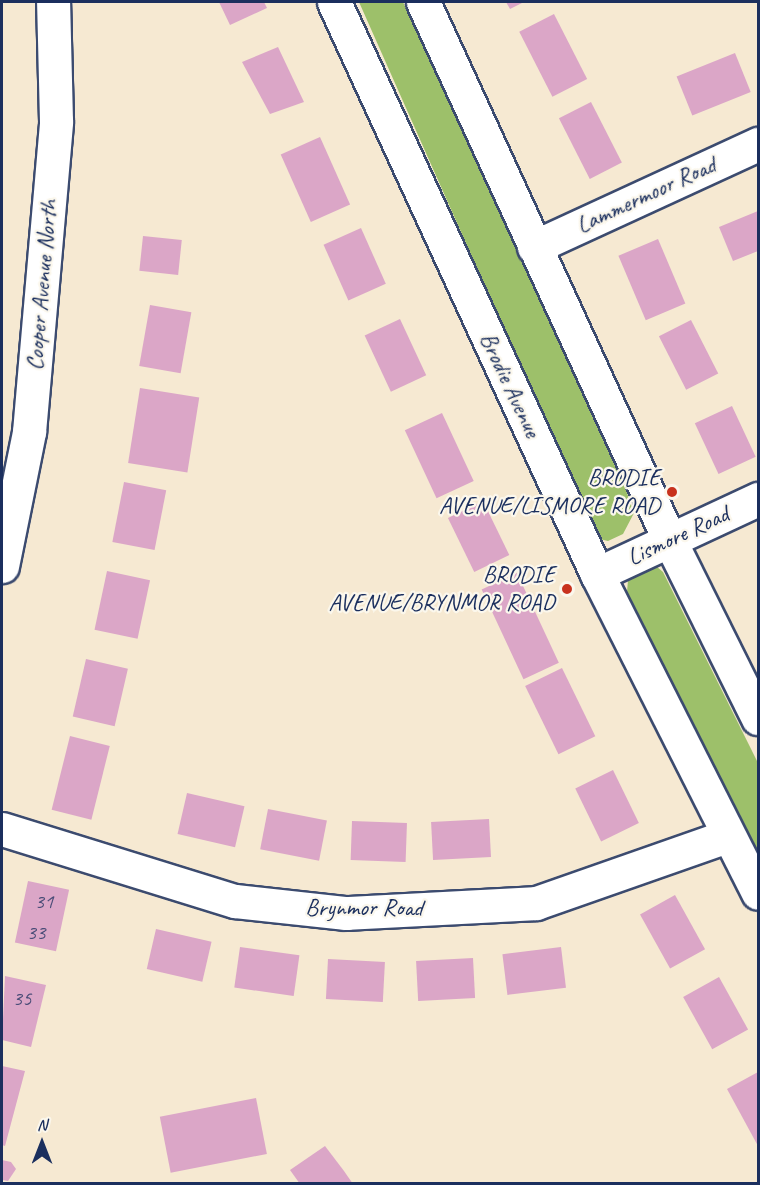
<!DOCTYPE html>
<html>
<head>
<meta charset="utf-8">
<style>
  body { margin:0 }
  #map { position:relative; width:760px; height:1185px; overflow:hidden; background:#f6e9d2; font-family:Caveat,sans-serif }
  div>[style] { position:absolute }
  .green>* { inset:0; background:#9dc06a }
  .building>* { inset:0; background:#dba6c7; transform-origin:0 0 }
  .roads { filter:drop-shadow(2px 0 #3c4b6f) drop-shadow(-2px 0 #3c4b6f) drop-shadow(0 2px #3c4b6f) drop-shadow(0 -2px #3c4b6f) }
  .minor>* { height:33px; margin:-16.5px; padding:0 16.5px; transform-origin:16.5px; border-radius:16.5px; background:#fff }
  .tertiary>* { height:33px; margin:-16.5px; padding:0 16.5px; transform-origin:16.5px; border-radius:16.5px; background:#fff }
  .dots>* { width:16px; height:16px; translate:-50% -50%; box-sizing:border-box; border:3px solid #fbf7ec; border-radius:50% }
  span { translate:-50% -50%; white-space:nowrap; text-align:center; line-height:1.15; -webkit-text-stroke:4.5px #fbf7ec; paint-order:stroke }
  .number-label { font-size:21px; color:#4b4d78 }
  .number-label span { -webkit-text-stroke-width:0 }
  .street-label { font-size:24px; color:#1b2f5e }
  .poi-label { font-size:24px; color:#1b2f5e }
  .right { translate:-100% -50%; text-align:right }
  .frame { position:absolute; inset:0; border:3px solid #1b2f5e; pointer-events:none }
  .north { position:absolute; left:12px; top:1113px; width:60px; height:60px; -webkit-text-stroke:4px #fbf7ec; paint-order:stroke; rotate:0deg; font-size:16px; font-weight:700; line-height:24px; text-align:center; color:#1b2f5e }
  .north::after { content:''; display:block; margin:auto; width:21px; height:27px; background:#1b2f5e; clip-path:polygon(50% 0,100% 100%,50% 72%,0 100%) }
</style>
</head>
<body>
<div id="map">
  <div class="green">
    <i style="clip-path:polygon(359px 2px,403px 2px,626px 490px,634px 513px,623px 534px,608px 541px,595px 538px,583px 522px,528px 383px)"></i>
    <i style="clip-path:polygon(643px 566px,656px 566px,663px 572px,758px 763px,758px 853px,627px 592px,628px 580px)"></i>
  </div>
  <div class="building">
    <i style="clip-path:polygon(219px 2px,264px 2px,267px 8px,230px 25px)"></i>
    <i style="clip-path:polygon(506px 2px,524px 2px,510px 9px)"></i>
    <i style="left:554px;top:14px;width:73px;height:39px;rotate:63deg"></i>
    <i style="clip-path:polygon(278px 47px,304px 102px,270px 114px,242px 62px)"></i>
    <i style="left:735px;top:53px;width:42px;height:63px;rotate:68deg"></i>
    <i style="left:591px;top:102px;width:68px;height:36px;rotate:63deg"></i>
    <i style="left:320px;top:137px;width:74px;height:43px;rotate:66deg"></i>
    <i style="clip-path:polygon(758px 211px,758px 251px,733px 261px,719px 227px)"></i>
    <i style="left:361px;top:228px;width:61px;height:41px;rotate:66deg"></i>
    <i style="left:143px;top:236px;width:39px;height:35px;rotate:6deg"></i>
    <i style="left:658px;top:239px;width:70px;height:43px;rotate:67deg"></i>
    <i style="left:150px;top:305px;width:42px;height:62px;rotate:10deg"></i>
    <i style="left:400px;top:319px;width:62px;height:39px;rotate:65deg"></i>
    <i style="left:691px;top:320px;width:60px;height:36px;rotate:63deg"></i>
    <i style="left:140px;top:388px;width:60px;height:76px;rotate:9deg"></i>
    <i style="left:732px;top:406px;width:56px;height:41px;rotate:65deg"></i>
    <i style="left:442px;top:413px;width:75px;height:41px;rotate:65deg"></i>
    <i style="left:124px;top:482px;width:43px;height:61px;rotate:11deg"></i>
    <i style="left:483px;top:501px;width:60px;height:39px;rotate:64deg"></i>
    <i style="left:107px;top:571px;width:44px;height:60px;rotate:12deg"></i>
    <i style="left:517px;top:573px;width:99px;height:39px;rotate:65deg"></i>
    <i style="left:86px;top:659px;width:43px;height:59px;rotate:13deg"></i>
    <i style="left:562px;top:668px;width:76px;height:41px;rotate:64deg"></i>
    <i style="left:70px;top:736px;width:41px;height:76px;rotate:14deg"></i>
    <i style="left:613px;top:770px;width:59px;height:42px;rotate:64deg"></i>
    <i style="left:187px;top:793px;width:59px;height:42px;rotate:13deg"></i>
    <i style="left:268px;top:809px;width:60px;height:41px;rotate:11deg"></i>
    <i style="left:489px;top:819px;width:38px;height:58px;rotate:87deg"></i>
    <i style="left:352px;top:821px;width:55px;height:39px;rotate:2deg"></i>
    <i style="left:28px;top:881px;width:42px;height:63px;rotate:12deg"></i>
    <i style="left:675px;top:895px;width:62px;height:40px;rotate:61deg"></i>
    <i style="left:156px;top:929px;width:57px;height:41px;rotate:13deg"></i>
    <i style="left:240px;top:947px;width:60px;height:41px;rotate:8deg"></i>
    <i style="left:561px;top:947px;width:41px;height:59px;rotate:83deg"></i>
    <i style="left:473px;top:958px;width:40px;height:57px;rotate:87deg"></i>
    <i style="left:328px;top:959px;width:57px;height:40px;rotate:3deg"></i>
    <i style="clip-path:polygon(5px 976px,46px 985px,31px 1047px,2px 1040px)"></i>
    <i style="left:719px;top:977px;width:60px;height:41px;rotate:61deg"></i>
    <i style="clip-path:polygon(2px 1066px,25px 1071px,5px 1146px,2px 1145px)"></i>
    <i style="clip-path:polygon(758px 1072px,758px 1146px,727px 1089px)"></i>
    <i style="left:256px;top:1098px;width:57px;height:98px;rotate:79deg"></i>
    <i style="clip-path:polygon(325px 1146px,344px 1171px,353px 1184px,300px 1184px,290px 1170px)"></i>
    <i style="clip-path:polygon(2px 1160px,11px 1162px,16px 1169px,8px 1181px,2px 1180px)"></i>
  </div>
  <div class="roads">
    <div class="minor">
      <i style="left:534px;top:247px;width:247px;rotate:-24.7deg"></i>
      <i style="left:2px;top:566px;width:137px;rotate:-78.6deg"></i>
      <i style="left:29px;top:432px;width:312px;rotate:-85deg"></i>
      <i style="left:56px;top:121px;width:119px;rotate:-91.4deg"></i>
      <i style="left:597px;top:574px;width:178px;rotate:-25deg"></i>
      <i style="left:2px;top:829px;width:244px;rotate:17.2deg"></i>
      <i style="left:235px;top:901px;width:112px;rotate:6.2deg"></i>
      <i style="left:346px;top:913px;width:190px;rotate:-3deg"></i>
      <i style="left:536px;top:903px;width:202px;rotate:-19.3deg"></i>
    </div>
    <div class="tertiary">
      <i style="left:334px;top:2px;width:630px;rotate:65.31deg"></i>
      <i style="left:597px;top:574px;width:357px;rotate:63.2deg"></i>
      <i style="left:423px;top:2px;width:591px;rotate:65.39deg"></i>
      <i style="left:669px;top:539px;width:200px;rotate:63.6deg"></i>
    </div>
  </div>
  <div class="dots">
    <i style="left:672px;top:492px;background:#c8321e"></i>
    <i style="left:567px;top:589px;background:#c8321e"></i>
  </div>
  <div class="number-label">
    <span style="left:44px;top:901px">31</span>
    <span style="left:36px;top:932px">33</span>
    <span style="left:22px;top:998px">35</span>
  </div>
  <div class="street-label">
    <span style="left:646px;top:195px;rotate:-25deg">Lammermoor Road</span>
    <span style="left:42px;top:285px;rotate:-85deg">Cooper Avenue North</span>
    <span style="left:510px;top:385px;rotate:65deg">Brodie Avenue</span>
    <span style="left:678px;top:536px;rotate:-25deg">Lismore Road</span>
    <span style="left:364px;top:908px">Brynmor Road</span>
  </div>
  <div class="poi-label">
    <span class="right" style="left:660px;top:492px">BRODIE<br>AVENUE/LISMORE ROAD</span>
    <span class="right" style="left:555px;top:589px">BRODIE<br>AVENUE/BRYNMOR ROAD</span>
  </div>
  <div class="frame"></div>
  <div class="north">N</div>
</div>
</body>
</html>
